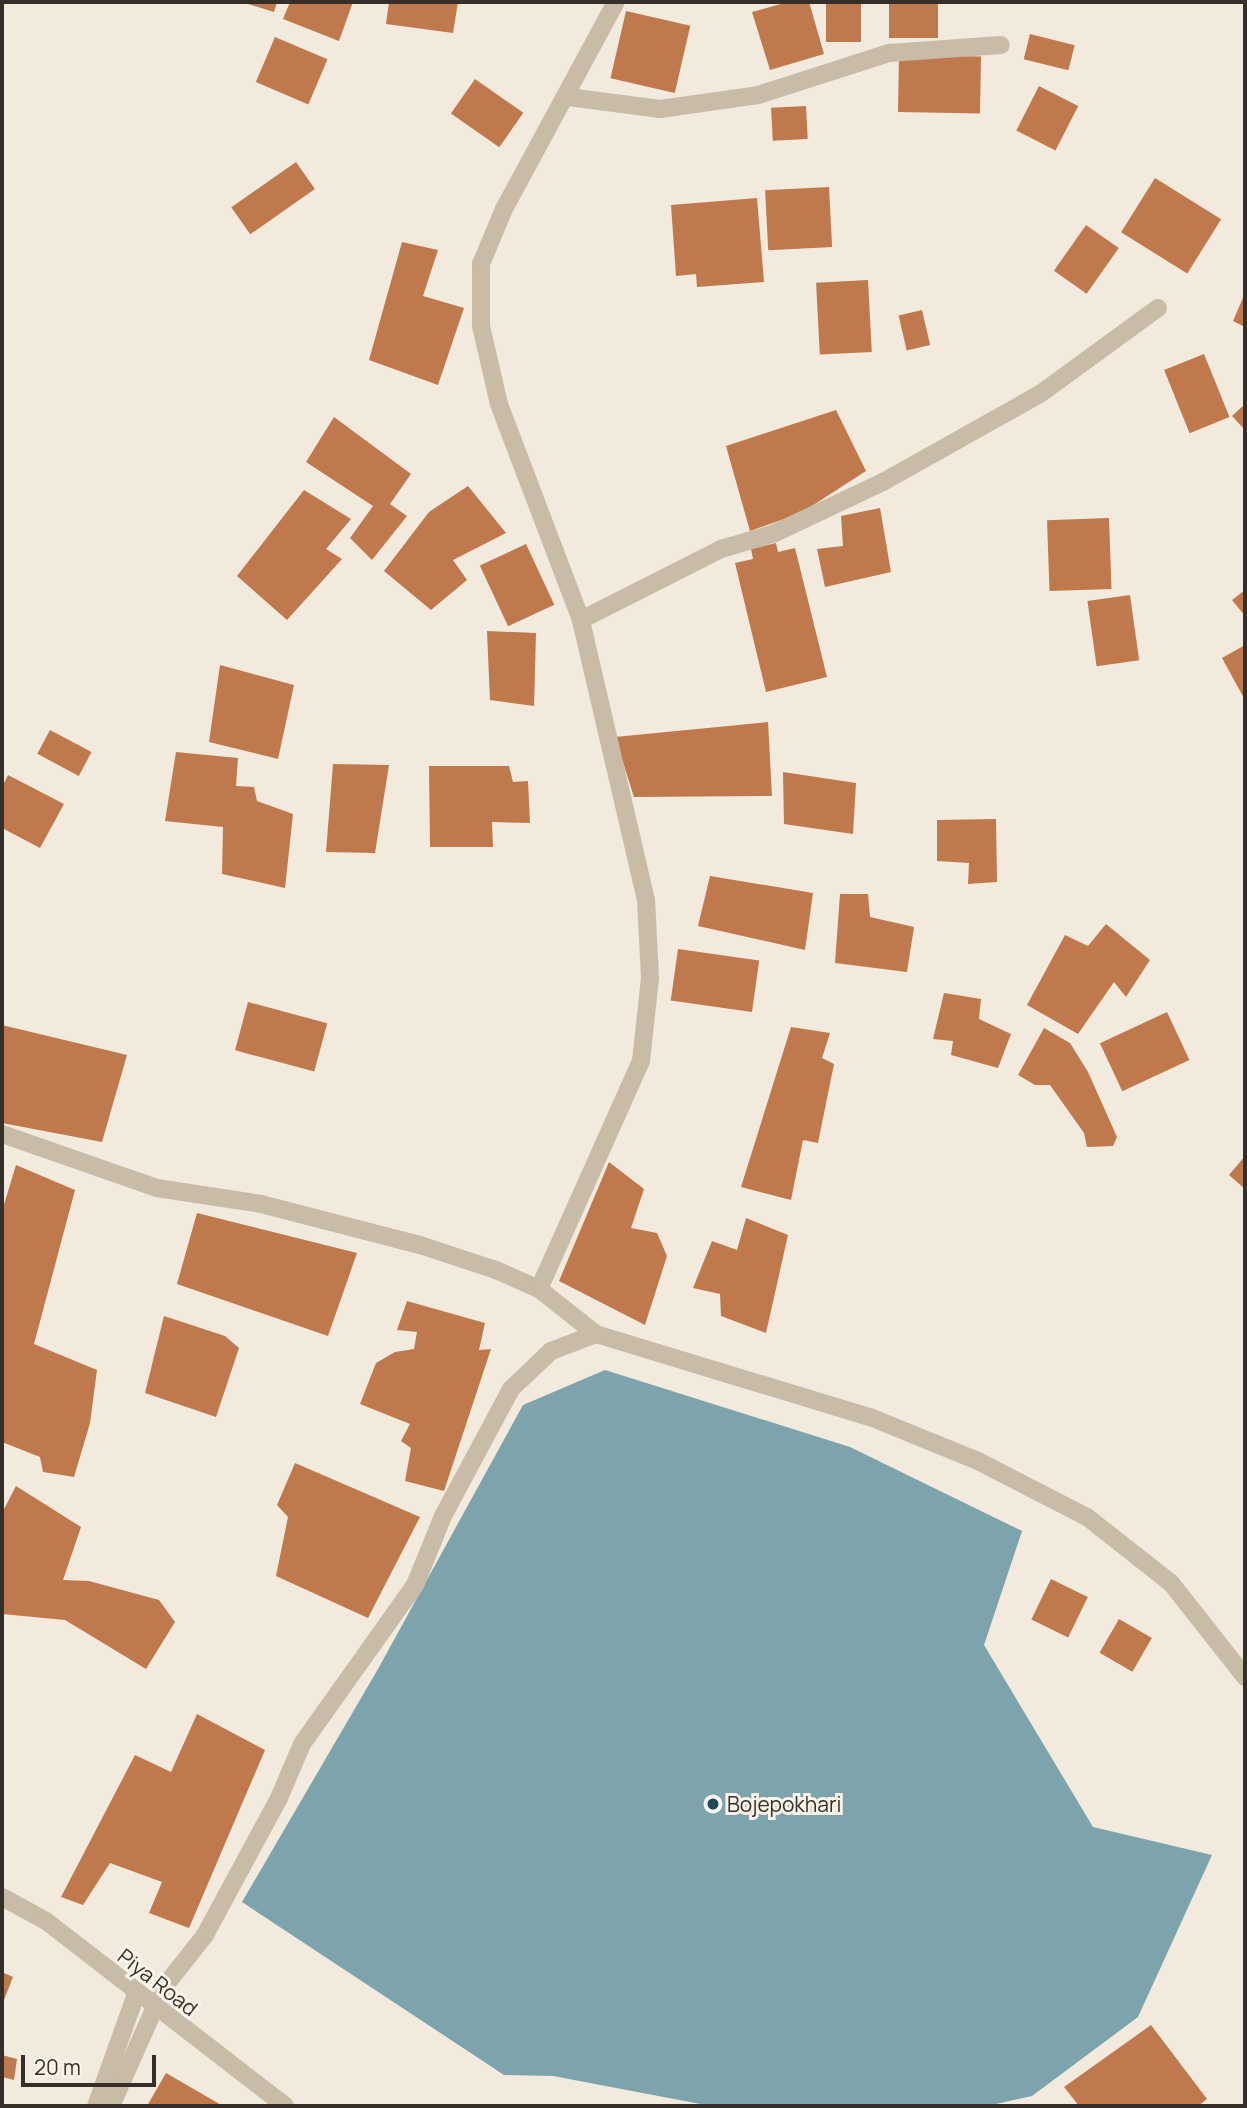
<!DOCTYPE html>
<html>
<head>
<meta charset="utf-8">
<style>
  body { margin:0 }
  #map { position:relative; width:1247px; height:2108px; overflow:hidden; background:#f1eadd; font-family:Manrope,sans-serif }
  div>[style] { position:absolute }
  .water>* { inset:0; background:#7da3ac }
  .building>* { inset:0; background:#c0794c; transform-origin:0 0 }
  .minor>* { height:18px; margin:-9px; padding:0 9px; transform-origin:9px; border-radius:9px; background:#c8bca9 }
  .dots>* { width:19px; height:19px; translate:-50% -50%; box-sizing:border-box; border:4px solid #f9f4e9; border-radius:50% }
  span { translate:-50% -50%; white-space:nowrap; text-align:center; line-height:1.15; -webkit-text-stroke:6px #f9f4e9; paint-order:stroke }
  .poi-label { font-size:21px; color:#362f29 }
  .left { translate:0 -50%; text-align:left }
  .street-label { font-size:21px; color:#362f29 }
  .frame { position:absolute; inset:0; border:4px solid #362f29; pointer-events:none }
  .scale { position:absolute; left:21px; top:2055px; width:135px; height:32px; box-sizing:border-box; border:4px solid #362f29; border-top:0; padding-left:9px; font-size:21px; line-height:24px; white-space:nowrap; color:#362f29; -webkit-text-stroke:5px #f9f4e9; paint-order:stroke }
</style>
</head>
<body>
<div id="map">
  <div class="water">
    <i style="clip-path:polygon(605px 1370px,850px 1447px,1022px 1531px,984px 1645px,1093px 1827px,1212px 1855px,1138px 2017px,1032px 2096px,987px 2106px,711px 2106px,553px 2076px,504px 2075px,242px 1902px,378px 1669px,523px 1405px)"></i>
  </div>
  <div class="building">
    <i style="clip-path:polygon(242px 2px,277px 2px,274px 12px)"></i>
    <i style="clip-path:polygon(290px 2px,353px 2px,339px 41px,283px 19px)"></i>
    <i style="clip-path:polygon(389px 2px,458px 2px,453px 33px,386px 24px)"></i>
    <i style="clip-path:polygon(788px 2px,809px 2px,824px 54px,770px 70px,752px 12px)"></i>
    <i style="left:826px;top:2px;width:35px;height:40px"></i>
    <i style="left:889px;top:2px;width:49px;height:36px"></i>
    <i style="left:626px;top:11px;width:66px;height:69px;rotate:13deg"></i>
    <i style="left:1030px;top:34px;width:46px;height:26px;rotate:14deg"></i>
    <i style="left:275px;top:37px;width:57px;height:49px;rotate:23deg"></i>
    <i style="left:899px;top:55px;width:82px;height:57px;rotate:1deg"></i>
    <i style="left:475px;top:79px;width:59px;height:42px;rotate:35deg"></i>
    <i style="left:1039px;top:86px;width:44px;height:50px;rotate:27deg"></i>
    <i style="left:806px;top:106px;width:33px;height:35px;rotate:87deg"></i>
    <i style="left:296px;top:162px;width:33px;height:79px;rotate:55deg"></i>
    <i style="left:1155px;top:178px;width:78px;height:64px;rotate:32deg"></i>
    <i style="left:829px;top:187px;width:60px;height:64px;rotate:87deg"></i>
    <i style="clip-path:polygon(757px 198px,764px 282px,697px 287px,696px 274px,676px 276px,671px 205px)"></i>
    <i style="left:1086px;top:225px;width:40px;height:56px;rotate:35deg"></i>
    <i style="clip-path:polygon(402px 242px,438px 250px,423px 296px,464px 308px,438px 385px,369px 360px)"></i>
    <i style="left:868px;top:280px;width:72px;height:52px;rotate:87deg"></i>
    <i style="clip-path:polygon(1245px 293px,1245px 327px,1233px 321px)"></i>
    <i style="left:922px;top:310px;width:36px;height:24px;rotate:77deg"></i>
    <i style="left:1204px;top:354px;width:68px;height:43px;rotate:68deg"></i>
    <i style="clip-path:polygon(1245px 404px,1245px 430px,1232px 416px)"></i>
    <i style="clip-path:polygon(836px 410px,866px 471px,801px 513px,750px 531px,726px 446px)"></i>
    <i style="clip-path:polygon(334px 417px,411px 474px,390px 504px,407px 516px,372px 560px,350px 538px,373px 506px,306px 462px)"></i>
    <i style="clip-path:polygon(468px 486px,506px 533px,453px 560px,467px 580px,431px 610px,384px 571px,429px 512px)"></i>
    <i style="clip-path:polygon(304px 490px,351px 519px,326px 549px,342px 559px,287px 620px,237px 576px)"></i>
    <i style="clip-path:polygon(880px 508px,891px 572px,825px 587px,817px 549px,843px 546px,841px 516px)"></i>
    <i style="left:1109px;top:518px;width:71px;height:62px;rotate:88deg"></i>
    <i style="clip-path:polygon(776px 543px,778px 552px,795px 548px,827px 677px,766px 692px,735px 563px,753px 559px,751px 549px)"></i>
    <i style="left:526px;top:544px;width:67px;height:51px;rotate:65deg"></i>
    <i style="clip-path:polygon(1245px 590px,1245px 616px,1232px 600px)"></i>
    <i style="left:1130px;top:595px;width:66px;height:43px;rotate:82deg"></i>
    <i style="clip-path:polygon(487px 631px,536px 633px,534px 706px,490px 700px)"></i>
    <i style="clip-path:polygon(1245px 645px,1245px 700px,1222px 658px)"></i>
    <i style="clip-path:polygon(220px 665px,294px 685px,278px 759px,209px 742px)"></i>
    <i style="clip-path:polygon(768px 722px,772px 796px,634px 797px,615px 737px)"></i>
    <i style="left:50px;top:730px;width:47px;height:27px;rotate:28deg"></i>
    <i style="clip-path:polygon(176px 752px,238px 758px,236px 786px,254px 787px,257px 801px,293px 814px,285px 888px,222px 874px,223px 827px,165px 821px)"></i>
    <i style="clip-path:polygon(333px 764px,389px 765px,375px 853px,326px 852px)"></i>
    <i style="clip-path:polygon(429px 766px,509px 766px,513px 782px,528px 781px,530px 823px,492px 822px,493px 847px,430px 847px)"></i>
    <i style="clip-path:polygon(783px 772px,856px 783px,853px 834px,784px 824px)"></i>
    <i style="clip-path:polygon(8px 775px,64px 804px,40px 848px,2px 828px,2px 787px)"></i>
    <i style="clip-path:polygon(996px 819px,997px 882px,968px 884px,969px 863px,937px 861px,937px 820px)"></i>
    <i style="clip-path:polygon(710px 876px,813px 893px,805px 950px,698px 926px)"></i>
    <i style="clip-path:polygon(840px 894px,868px 894px,870px 917px,914px 927px,907px 972px,835px 963px)"></i>
    <i style="clip-path:polygon(1106px 924px,1150px 960px,1126px 997px,1114px 982px,1078px 1034px,1027px 1005px,1065px 935px,1088px 946px)"></i>
    <i style="left:678px;top:949px;width:82px;height:52px;rotate:8deg"></i>
    <i style="clip-path:polygon(944px 993px,981px 999px,979px 1019px,1011px 1034px,998px 1068px,951px 1055px,953px 1041px,933px 1039px)"></i>
    <i style="left:248px;top:1002px;width:82px;height:50px;rotate:15deg"></i>
    <i style="left:1167px;top:1012px;width:53px;height:74px;rotate:65deg"></i>
    <i style="clip-path:polygon(2px 1025px,127px 1055px,102px 1142px,2px 1123px)"></i>
    <i style="clip-path:polygon(791px 1027px,830px 1033px,822px 1058px,834px 1064px,818px 1143px,803px 1140px,791px 1200px,741px 1187px)"></i>
    <i style="clip-path:polygon(1044px 1028px,1070px 1043px,1088px 1072px,1117px 1137px,1113px 1146px,1087px 1147px,1084px 1133px,1050px 1085px,1035px 1085px,1018px 1075px)"></i>
    <i style="clip-path:polygon(1245px 1156px,1245px 1189px,1229px 1175px)"></i>
    <i style="clip-path:polygon(609px 1162px,644px 1189px,631px 1228px,657px 1233px,667px 1256px,645px 1325px,559px 1281px)"></i>
    <i style="clip-path:polygon(16px 1165px,75px 1190px,34px 1344px,97px 1370px,90px 1423px,74px 1477px,43px 1472px,40px 1457px,2px 1442px,2px 1211px)"></i>
    <i style="clip-path:polygon(197px 1213px,357px 1253px,328px 1336px,177px 1284px)"></i>
    <i style="clip-path:polygon(746px 1218px,788px 1235px,766px 1333px,721px 1316px,720px 1294px,693px 1288px,712px 1241px,737px 1250px)"></i>
    <i style="clip-path:polygon(407px 1301px,485px 1323px,479px 1350px,491px 1349px,444px 1491px,405px 1481px,411px 1448px,401px 1441px,410px 1424px,360px 1404px,376px 1363px,395px 1352px,414px 1349px,417px 1332px,397px 1330px)"></i>
    <i style="clip-path:polygon(164px 1316px,225px 1336px,239px 1348px,216px 1417px,145px 1393px)"></i>
    <i style="clip-path:polygon(295px 1463px,420px 1517px,368px 1618px,276px 1576px,288px 1517px,277px 1505px)"></i>
    <i style="clip-path:polygon(16px 1486px,81px 1527px,63px 1580px,89px 1581px,159px 1600px,175px 1622px,146px 1669px,65px 1620px,2px 1614px,2px 1513px)"></i>
    <i style="left:1051px;top:1579px;width:41px;height:45px;rotate:26deg"></i>
    <i style="left:1119px;top:1619px;width:38px;height:39px;rotate:30deg"></i>
    <i style="clip-path:polygon(197px 1714px,265px 1750px,189px 1928px,149px 1913px,162px 1882px,110px 1863px,83px 1905px,61px 1897px,135px 1755px,171px 1772px)"></i>
    <i style="clip-path:polygon(2px 1972px,13px 1977px,2px 2005px)"></i>
    <i style="clip-path:polygon(1151px 2025px,1207px 2099px,1198px 2106px,1079px 2106px,1064px 2087px)"></i>
    <i style="clip-path:polygon(2px 2055px,17px 2059px,14px 2080px,2px 2077px)"></i>
    <i style="clip-path:polygon(166px 2073px,223px 2106px,147px 2106px)"></i>
  </div>
  <div class="minor">
    <i style="left:568px;top:97px;width:93px;rotate:7.4deg"></i>
    <i style="left:660px;top:109px;width:99px;rotate:-8.1deg"></i>
    <i style="left:758px;top:95px;width:138px;rotate:-17.8deg"></i>
    <i style="left:889px;top:53px;width:112px;rotate:-4.1deg"></i>
    <i style="left:581px;top:620px;width:157px;rotate:-26.9deg"></i>
    <i style="left:721px;top:549px;width:56px;rotate:-16.5deg"></i>
    <i style="left:775px;top:533px;width:119px;rotate:-25.3deg"></i>
    <i style="left:883px;top:482px;width:180px;rotate:-29.3deg"></i>
    <i style="left:1040px;top:394px;width:146px;rotate:-36.1deg"></i>
    <i style="left:2px;top:1134px;width:164px;rotate:19.2deg"></i>
    <i style="left:157px;top:1188px;width:105px;rotate:8.7deg"></i>
    <i style="left:261px;top:1204px;width:164px;rotate:14.5deg"></i>
    <i style="left:420px;top:1245px;width:80px;rotate:18.2deg"></i>
    <i style="left:496px;top:1270px;width:47px;rotate:23.8deg"></i>
    <i style="left:539px;top:1289px;width:73px;rotate:38.3deg"></i>
    <i style="left:596px;top:1334px;width:286px;rotate:16.9deg"></i>
    <i style="left:870px;top:1417px;width:117px;rotate:22.2deg"></i>
    <i style="left:978px;top:1461px;width:123px;rotate:27.2deg"></i>
    <i style="left:1087px;top:1517px;width:107px;rotate:38.2deg"></i>
    <i style="left:1171px;top:1583px;width:120px;rotate:51.8deg"></i>
    <i style="left:539px;top:1289px;width:250px;rotate:-65.9deg"></i>
    <i style="left:641px;top:1061px;width:83px;rotate:-83.8deg"></i>
    <i style="left:650px;top:978px;width:78px;rotate:-92.9deg"></i>
    <i style="left:646px;top:900px;width:287px;rotate:-103.1deg"></i>
    <i style="left:581px;top:620px;width:231px;rotate:-110.8deg"></i>
    <i style="left:499px;top:404px;width:80px;rotate:-103deg"></i>
    <i style="left:481px;top:326px;width:62px;rotate:-90deg"></i>
    <i style="left:481px;top:264px;width:60px;rotate:-67.3deg"></i>
    <i style="left:504px;top:209px;width:235px;rotate:-61.6deg"></i>
    <i style="left:2px;top:1897px;width:50px;rotate:28.6deg"></i>
    <i style="left:46px;top:1921px;width:302px;rotate:37.7deg"></i>
    <i style="left:96px;top:2106px;width:119px;rotate:-70.3deg"></i>
    <i style="left:111px;top:2106px;width:130px;rotate:-66deg"></i>
    <i style="left:164px;top:1987px;width:66px;rotate:-51.7deg"></i>
    <i style="left:205px;top:1935px;width:156px;rotate:-61.6deg"></i>
    <i style="left:279px;top:1798px;width:59px;rotate:-66.9deg"></i>
    <i style="left:302px;top:1744px;width:195px;rotate:-54.6deg"></i>
    <i style="left:415px;top:1585px;width:74px;rotate:-67.9deg"></i>
    <i style="left:443px;top:1516px;width:144px;rotate:-61.8deg"></i>
    <i style="left:511px;top:1389px;width:55px;rotate:-43.5deg"></i>
    <i style="left:551px;top:1351px;width:48px;rotate:-20.7deg"></i>
  </div>
  <div class="dots">
    <i style="left:713px;top:1804px;background:#204a55"></i>
  </div>
  <div class="poi-label">
    <span class="left" style="left:727px;top:1804px">Bojepokhari</span>
  </div>
  <div class="street-label">
    <span style="left:158px;top:1982px;rotate:38deg">Piya Road</span>
  </div>
  <div class="frame"></div>
  <div class="scale">20 m</div>
</div>
</body>
</html>
